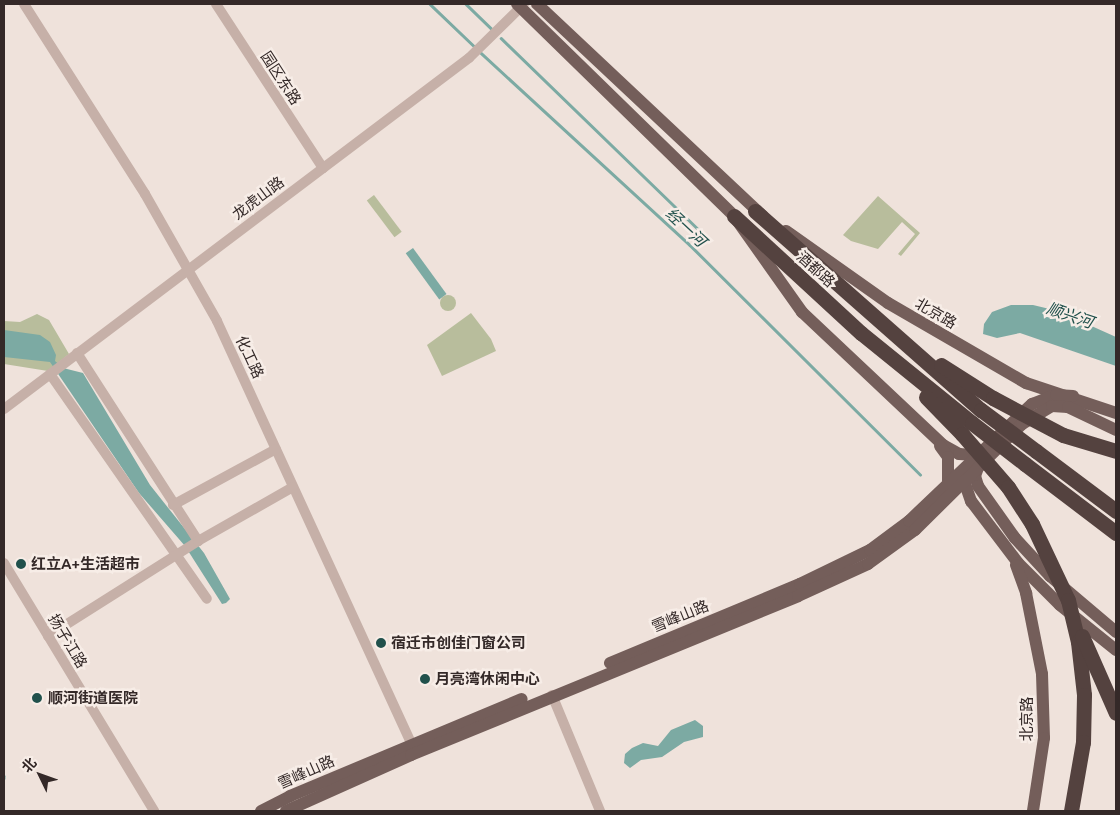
<!DOCTYPE html>
<html>
<head>
<meta charset="utf-8">
<style>
  body { margin:0 }
  #map { position:relative; width:1120px; height:815px; overflow:hidden; background:#efe2db; font-family:Ubuntu,"Noto Sans SC",sans-serif }
  div>[style] { position:absolute }
  .green>* { inset:0; background:#b8bd9c; transform-origin:0 0 }
  .round { border-radius:50% }
  .water>* { inset:0; background:#7caaa3; transform-origin:0 0 }
  .stream>* { height:2.5px; margin:-1.25px; padding:0 1.25px; transform-origin:1.25px; border-radius:1.25px; background:#7caaa3 }
  .minor>* { height:10px; margin:-5px; padding:0 5px; transform-origin:5px; border-radius:5px; background:#c6b0a8 }
  .major>* { height:12px; margin:-6px; padding:0 6px; transform-origin:6px; border-radius:6px; background:#745e5a }
  .highway>* { height:15px; margin:-7.5px; padding:0 7.5px; transform-origin:7.5px; border-radius:7.5px; background:#54423f }
  .highway-bridge>* { height:15px; margin:-7.5px; padding:0 7.5px; transform-origin:7.5px; border-radius:7.5px; background:#54423f }
  .dots>* { width:14px; height:14px; translate:-50% -50%; box-sizing:border-box; border:2px solid #f7ede7; border-radius:50% }
  span { translate:-50% -50%; white-space:nowrap; text-align:center; line-height:1.15; -webkit-text-stroke:5px #f7ede7; paint-order:stroke }
  .street-label { font-size:15px; color:#342928 }
  .poi-label { font-size:15px; color:#342928; font-weight:700 }
  .left { translate:0 -50%; text-align:left }
  .water-label { font-size:16px; color:#21514c; font-style:italic }
  .frame { position:absolute; inset:0; border:5px solid #342928; pointer-events:none }
  .north { position:absolute; left:15px; top:750px; width:50px; height:50px; -webkit-text-stroke:4px #f7ede7; paint-order:stroke; rotate:312deg; font-size:14px; font-weight:700; line-height:20px; text-align:center; color:#342928 }
  .north::after { content:''; display:block; margin:auto; width:18px; height:22px; background:#342928; clip-path:polygon(50% 0,100% 100%,50% 72%,0 100%) }
</style>
</head>
<body>
<div id="map">
  <div class="green">
    <i style="left:374px;top:195px;width:46px;height:9px;rotate:53deg"></i>
    <i style="clip-path:polygon(878px 196px,920px 233px,901px 256px,898px 254px,915px 234px,902px 222px,878px 249px,851px 241px,843px 235px)"></i>
    <i class="round" style="left:440px;top:295px;width:16px;height:16px"></i>
    <i style="clip-path:polygon(471px 313px,491px 339px,496px 351px,442px 376px,427px 345px)"></i>
    <i style="clip-path:polygon(37px 314px,49px 320px,69px 354px,48px 371px,4px 364px,4px 321px,20px 322px)"></i>
  </div>
  <div class="water">
    <i style="left:413px;top:248px;width:57px;height:9px;rotate:54deg"></i>
    <i style="clip-path:polygon(1011px 305px,1033px 305px,1058px 311px,1116px 337px,1116px 366px,1020px 333px,997px 338px,983px 334px,984px 324px,992px 312px)"></i>
    <i style="clip-path:polygon(4px 330px,40px 335px,50px 342px,56px 355px,55px 361px,63px 368px,83px 373px,150px 485px,204px 553px,230px 599px,226px 603px,222px 604px,185px 546px,139px 493px,50px 362px,4px 357px)"></i>
    <i style="clip-path:polygon(695px 720px,703px 726px,703px 737px,684px 742px,662px 757px,641px 760px,630px 768px,624px 763px,625px 754px,632px 748px,643px 743px,658px 746px,671px 730px)"></i>
  </div>
  <div class="stream">
    <i style="left:430px;top:4px;width:64px;rotate:43.7deg"></i>
    <i style="left:466px;top:4px;width:35px;rotate:44deg"></i>
    <i style="left:501px;top:38px;width:274px;rotate:44.1deg"></i>
    <i style="left:480px;top:52px;width:285px;rotate:42.6deg"></i>
    <i style="left:690px;top:245px;width:325px;rotate:44.9deg"></i>
    <i style="left:4px;top:776px;width:2px;rotate:90deg"></i>
  </div>
  <div class="minor">
    <i style="left:24px;top:4px;width:225px;rotate:57.5deg"></i>
    <i style="left:145px;top:194px;width:146px;rotate:60.4deg"></i>
    <i style="left:217px;top:321px;width:466px;rotate:65.3deg"></i>
    <i style="left:216px;top:4px;width:196px;rotate:56.9deg"></i>
    <i style="left:77px;top:353px;width:224px;rotate:57.2deg"></i>
    <i style="left:50px;top:374px;width:274px;rotate:55.1deg"></i>
    <i style="left:4px;top:409px;width:583px;rotate:-37.05deg"></i>
    <i style="left:469px;top:58px;width:77px;rotate:-44.5deg"></i>
    <i style="left:173px;top:505px;width:117px;rotate:-28.5deg"></i>
    <i style="left:4px;top:563px;width:290px;rotate:58.8deg"></i>
    <i style="left:48px;top:636px;width:178px;rotate:-32.3deg"></i>
    <i style="left:198px;top:541px;width:109px;rotate:-29.6deg"></i>
    <i style="left:552px;top:695px;width:126px;rotate:67.5deg"></i>
  </div>
  <div class="major">
    <i style="left:517px;top:4px;width:303px;rotate:44.3deg"></i>
    <i style="left:734px;top:216px;width:118px;rotate:54.7deg"></i>
    <i style="left:802px;top:312px;width:194px;rotate:43.3deg"></i>
    <i style="left:943px;top:445px;width:18px;rotate:29deg"></i>
    <i style="left:959px;top:454px;width:16px;rotate:4deg"></i>
    <i style="left:537px;top:4px;width:310px;rotate:43.2deg"></i>
    <i style="left:786px;top:231px;width:125px;rotate:35.2deg"></i>
    <i style="left:888px;top:303px;width:160px;rotate:30.1deg"></i>
    <i style="left:1026px;top:383px;width:95px;rotate:18.4deg"></i>
    <i style="left:940px;top:446px;width:14px;rotate:54deg"></i>
    <i style="left:948px;top:457px;width:27px;rotate:90deg"></i>
    <i style="left:979px;top:465px;width:12px;rotate:110deg"></i>
    <i style="left:975px;top:476px;width:10px;rotate:73deg"></i>
    <i style="left:978px;top:486px;width:64px;rotate:54.6deg"></i>
    <i style="left:1015px;top:538px;width:52px;rotate:47.4deg"></i>
    <i style="left:1050px;top:576px;width:87px;rotate:40.3deg"></i>
    <i style="left:962px;top:475px;width:28px;rotate:71deg"></i>
    <i style="left:971px;top:501px;width:78px;rotate:52.8deg"></i>
    <i style="left:1018px;top:563px;width:59px;rotate:45deg"></i>
    <i style="left:1060px;top:605px;width:72px;rotate:38.8deg"></i>
    <i style="left:1016px;top:565px;width:30px;rotate:70deg"></i>
    <i style="left:1026px;top:593px;width:83px;rotate:78.8deg"></i>
    <i style="left:1042px;top:674px;width:64px;rotate:88.2deg"></i>
    <i style="left:1044px;top:738px;width:74px;rotate:98.6deg"></i>
    <i style="left:610px;top:663px;width:206px;rotate:-22.6deg"></i>
    <i style="left:800px;top:584px;width:78px;rotate:-25.9deg"></i>
    <i style="left:870px;top:550px;width:49px;rotate:-36.6deg"></i>
    <i style="left:909px;top:521px;width:170px;rotate:-43.6deg"></i>
    <i style="left:1032px;top:404px;width:26px;rotate:-21deg"></i>
    <i style="left:1056px;top:395px;width:17px;rotate:3deg"></i>
    <i style="left:261px;top:811px;width:33px;rotate:-27deg"></i>
    <i style="left:290px;top:796px;width:251px;rotate:-22.7deg"></i>
    <i style="left:286px;top:811px;width:137px;rotate:-24.1deg"></i>
    <i style="left:411px;top:755px;width:418px;rotate:-22.3deg"></i>
    <i style="left:798px;top:596px;width:77px;rotate:-24.6deg"></i>
    <i style="left:868px;top:564px;width:58px;rotate:-35.9deg"></i>
    <i style="left:915px;top:530px;width:151px;rotate:-44.7deg"></i>
    <i style="left:1022px;top:424px;width:35px;rotate:-31deg"></i>
    <i style="left:1052px;top:406px;width:16px;rotate:4deg"></i>
    <i style="left:1068px;top:407px;width:53px;rotate:25.6deg"></i>
  </div>
  <div class="highway">
    <i style="left:755px;top:211px;width:301px;rotate:41.4deg"></i>
    <i style="left:734px;top:216px;width:173px;rotate:42.7deg"></i>
    <i style="left:861px;top:333px;width:143px;rotate:39deg"></i>
    <i style="left:941px;top:365px;width:62px;rotate:32.4deg"></i>
    <i style="left:926px;top:397px;width:52px;rotate:45.8deg"></i>
    <i style="left:1036px;top:451px;width:100px;rotate:36.9deg"></i>
    <i style="left:1025px;top:464px;width:114px;rotate:37.2deg"></i>
  </div>
  <div class="highway-bridge">
    <i style="left:993px;top:398px;width:79px;rotate:27.9deg"></i>
    <i style="left:1063px;top:435px;width:55px;rotate:16.8deg"></i>
    <i style="left:981px;top:410px;width:69px;rotate:36.7deg"></i>
    <i style="left:972px;top:423px;width:67px;rotate:37.7deg"></i>
    <i style="left:962px;top:434px;width:70px;rotate:49deg"></i>
    <i style="left:1008px;top:487px;width:44px;rotate:57deg"></i>
    <i style="left:1032px;top:524px;width:84px;rotate:64.7deg"></i>
    <i style="left:1068px;top:600px;width:43px;rotate:76.6deg"></i>
    <i style="left:1078px;top:642px;width:53px;rotate:83.5deg"></i>
    <i style="left:1084px;top:695px;width:47px;rotate:91.2deg"></i>
    <i style="left:1083px;top:742px;width:70px;rotate:99.9deg"></i>
    <i style="left:1082px;top:636px;width:84px;rotate:66.2deg"></i>
  </div>
  <div class="dots">
    <i style="left:21px;top:564px;background:#21514c"></i>
    <i style="left:381px;top:643px;background:#21514c"></i>
    <i style="left:425px;top:679px;background:#21514c"></i>
    <i style="left:37px;top:698px;background:#21514c"></i>
  </div>
  <div class="street-label">
    <span style="left:281px;top:78px;rotate:57deg">园区东路</span>
    <span style="left:258px;top:198px;rotate:-37deg">龙虎山路</span>
    <span style="left:816px;top:269px;rotate:42deg">酒都路</span>
    <span style="left:936px;top:313px;rotate:30deg">北京路</span>
    <span style="left:250px;top:357px;rotate:65deg">化工路</span>
    <span style="left:680px;top:616px;rotate:-22deg">雪峰山路</span>
    <span style="left:68px;top:641px;rotate:59deg">扬子江路</span>
    <span style="left:1027px;top:719px;rotate:-90deg">北京路</span>
    <span style="left:306px;top:772px;rotate:-24deg">雪峰山路</span>
  </div>
  <div class="poi-label">
    <span class="left" style="left:31px;top:564px">红立A+生活超市</span>
    <span class="left" style="left:391px;top:643px">宿迁市创佳门窗公司</span>
    <span class="left" style="left:435px;top:679px">月亮湾休闲中心</span>
    <span class="left" style="left:48px;top:698px">顺河街道医院</span>
  </div>
  <div class="water-label">
    <span style="left:686px;top:227px;rotate:43deg">经一河</span>
    <span style="left:1070px;top:315px;rotate:19deg">顺兴河</span>
  </div>
  <div class="frame"></div>
  <div class="north">北</div>
</div>
</body>
</html>
